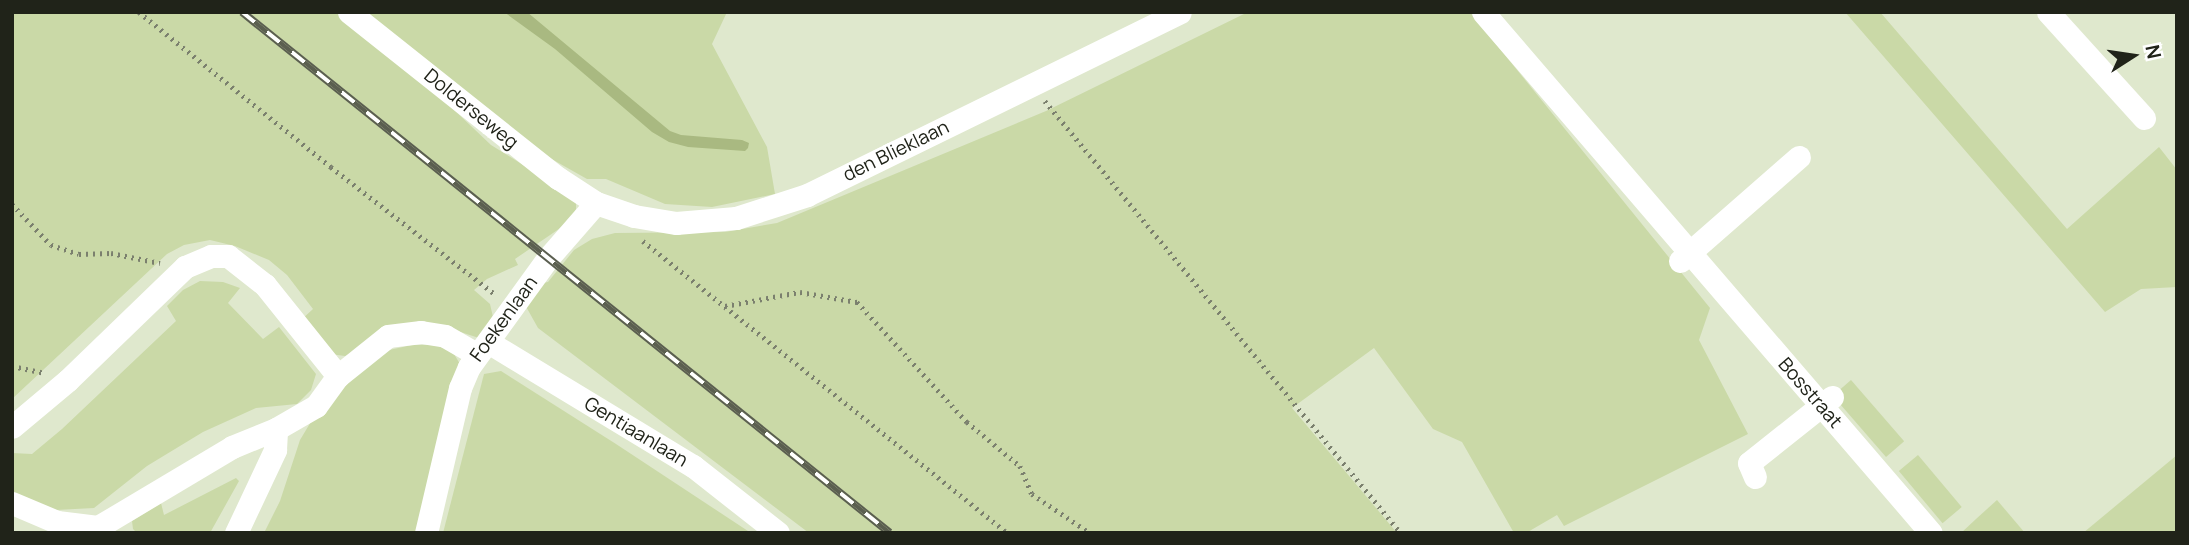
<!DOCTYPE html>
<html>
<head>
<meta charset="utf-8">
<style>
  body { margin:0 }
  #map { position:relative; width:2189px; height:545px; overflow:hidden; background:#dfe8cd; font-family:Manrope,sans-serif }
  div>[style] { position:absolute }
  .green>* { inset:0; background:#cad9a7; transform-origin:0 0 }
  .water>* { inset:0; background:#a9b981 }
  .path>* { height:4.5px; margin-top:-2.25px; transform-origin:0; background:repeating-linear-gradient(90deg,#7b806e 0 2px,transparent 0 7px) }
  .minor>* { height:23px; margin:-11.5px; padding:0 11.5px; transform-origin:11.5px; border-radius:11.5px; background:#fff }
  .rail>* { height:8px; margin-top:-4px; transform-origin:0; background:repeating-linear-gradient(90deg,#fff 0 16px,#5b5f50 0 32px); box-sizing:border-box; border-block:2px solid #5b5f50 }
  span { translate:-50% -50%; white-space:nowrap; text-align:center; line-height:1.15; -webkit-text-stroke:5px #fff; paint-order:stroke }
  .street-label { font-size:19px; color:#202319 }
  .frame { position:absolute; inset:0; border:14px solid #202319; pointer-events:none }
  .north { position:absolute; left:2098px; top:21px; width:70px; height:70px; -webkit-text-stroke:5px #fff; paint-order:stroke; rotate:78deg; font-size:19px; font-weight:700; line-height:28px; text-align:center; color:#202319 }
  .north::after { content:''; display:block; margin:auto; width:24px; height:32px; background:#202319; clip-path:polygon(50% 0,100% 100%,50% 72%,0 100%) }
</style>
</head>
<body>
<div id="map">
  <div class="green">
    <i style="clip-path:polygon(12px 12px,339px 12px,411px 69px,491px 145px,576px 198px,576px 209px,572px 220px,515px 259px,518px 265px,487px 279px,474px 290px,490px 304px,493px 317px,479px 338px,442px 326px,345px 356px,330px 354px,301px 320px,313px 309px,287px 275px,269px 260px,235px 246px,210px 240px,184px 245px,167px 254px,12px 399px)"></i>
    <i style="clip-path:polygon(365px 12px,727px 12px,712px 44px,767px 147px,775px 194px,712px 207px,665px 204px,606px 179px,587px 179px,541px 153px)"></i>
    <i style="clip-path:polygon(1248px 12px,1470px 12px,1710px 308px,1699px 340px,1748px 434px,1564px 526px,1557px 515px,1526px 533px,1514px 533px,1462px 442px,1433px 429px,1374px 348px,1292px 408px,1397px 533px,809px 533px,538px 328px,524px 303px,538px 284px,548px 282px,574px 250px,592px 239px,615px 233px,725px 232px,777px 223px,1046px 111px)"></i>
    <i style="clip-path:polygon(1845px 12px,1880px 12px,2067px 229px,2159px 147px,2177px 170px,2177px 287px,2141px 289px,2105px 312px)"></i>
    <i style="clip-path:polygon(200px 281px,223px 282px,240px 288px,228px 303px,263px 339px,279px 327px,316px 374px,311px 390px,297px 404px,256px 408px,203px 432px,147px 466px,94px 508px,56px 510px,19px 498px,12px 490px,12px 453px,32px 454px,62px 429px,176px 321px,167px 306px,183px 290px)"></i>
    <i style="clip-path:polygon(412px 345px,443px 345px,454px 354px,460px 364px,417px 533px,264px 533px,280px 501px,300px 440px,315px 415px,363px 368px,389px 350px)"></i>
    <i style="clip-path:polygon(501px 371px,616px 444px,751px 533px,443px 533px,484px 374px)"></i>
    <i style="left:1851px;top:380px;width:81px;height:24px;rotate:49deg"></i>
    <i style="left:1918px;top:455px;width:68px;height:25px;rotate:50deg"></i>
    <i style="clip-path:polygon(2177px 455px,2177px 533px,2083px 533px)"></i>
    <i style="clip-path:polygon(236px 478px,239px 481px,210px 533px,137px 533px,133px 529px,132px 521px,161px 503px,164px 515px)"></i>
    <i style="clip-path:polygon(1997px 500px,2025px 533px,1961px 533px,1976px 519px)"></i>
  </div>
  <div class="water">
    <i style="clip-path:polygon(504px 12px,527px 12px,670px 131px,681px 135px,742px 140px,749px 143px,748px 148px,745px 151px,688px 147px,669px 142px,652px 132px,555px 49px)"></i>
  </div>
  <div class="path">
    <i style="left:139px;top:12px;width:247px;rotate:38.9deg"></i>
    <i style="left:331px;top:167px;width:207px;rotate:37.8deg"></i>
    <i style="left:1045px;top:101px;width:560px;rotate:50.51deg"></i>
    <i style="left:12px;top:204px;width:57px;rotate:46.4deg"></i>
    <i style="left:51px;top:245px;width:29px;rotate:18deg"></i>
    <i style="left:79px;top:254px;width:32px;rotate:-2deg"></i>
    <i style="left:111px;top:253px;width:50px;rotate:11.5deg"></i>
    <i style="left:643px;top:241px;width:467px;rotate:38.7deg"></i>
    <i style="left:725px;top:306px;width:76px;rotate:-10.6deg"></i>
    <i style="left:800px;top:292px;width:58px;rotate:10deg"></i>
    <i style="left:857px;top:302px;width:163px;rotate:47.5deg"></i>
    <i style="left:967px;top:422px;width:69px;rotate:39.7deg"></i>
    <i style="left:1020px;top:466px;width:30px;rotate:67deg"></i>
    <i style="left:1032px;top:494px;width:70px;rotate:33.9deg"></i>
    <i style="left:12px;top:366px;width:34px;rotate:12deg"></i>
  </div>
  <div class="minor">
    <i style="left:349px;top:12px;width:267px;rotate:38.5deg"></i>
    <i style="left:558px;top:178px;width:45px;rotate:33.3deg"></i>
    <i style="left:596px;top:203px;width:40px;rotate:18.9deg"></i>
    <i style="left:634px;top:216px;width:43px;rotate:9.5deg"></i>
    <i style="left:676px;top:223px;width:60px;rotate:-4.8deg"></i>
    <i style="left:736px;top:218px;width:75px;rotate:-17.9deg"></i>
    <i style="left:807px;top:195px;width:415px;rotate:-26.1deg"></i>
    <i style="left:1483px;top:12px;width:687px;rotate:49.31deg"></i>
    <i style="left:2048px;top:12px;width:143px;rotate:47.8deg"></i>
    <i style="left:1680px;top:261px;width:158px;rotate:-41.2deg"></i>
    <i style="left:488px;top:342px;width:240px;rotate:31.2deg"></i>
    <i style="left:693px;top:466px;width:108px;rotate:38.2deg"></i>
    <i style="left:12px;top:427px;width:73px;rotate:-40deg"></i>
    <i style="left:68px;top:380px;width:163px;rotate:-44deg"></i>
    <i style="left:185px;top:267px;width:28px;rotate:-23deg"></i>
    <i style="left:211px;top:256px;width:17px"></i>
    <i style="left:228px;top:256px;width:47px;rotate:38.1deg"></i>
    <i style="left:265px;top:285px;width:117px;rotate:51.3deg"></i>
    <i style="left:1755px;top:477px;width:15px;rotate:-113deg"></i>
    <i style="left:1749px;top:463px;width:106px;rotate:-38.5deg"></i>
    <i style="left:12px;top:503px;width:49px;rotate:22.9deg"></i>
    <i style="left:57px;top:522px;width:41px;rotate:7deg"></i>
    <i style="left:98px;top:527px;width:8px;rotate:45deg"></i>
    <i style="left:98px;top:527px;width:156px;rotate:-30.8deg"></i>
    <i style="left:232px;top:447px;width:48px;rotate:-22.2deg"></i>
    <i style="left:276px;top:429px;width:46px;rotate:-29.9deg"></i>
    <i style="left:316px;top:406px;width:37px;rotate:-54deg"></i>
    <i style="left:338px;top:376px;width:64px;rotate:-38.7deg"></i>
    <i style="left:388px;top:336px;width:33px;rotate:-7deg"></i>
    <i style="left:421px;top:332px;width:24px;rotate:9deg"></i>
    <i style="left:445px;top:336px;width:36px;rotate:30deg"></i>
    <i style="left:236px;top:533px;width:92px;rotate:-64.8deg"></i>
    <i style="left:275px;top:450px;width:21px;rotate:-87deg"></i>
    <i style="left:426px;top:533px;width:149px;rotate:-76.8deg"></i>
    <i style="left:460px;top:388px;width:23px;rotate:-67deg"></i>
    <i style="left:469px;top:367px;width:135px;rotate:-54.1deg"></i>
    <i style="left:548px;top:258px;width:73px;rotate:-48.9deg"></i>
  </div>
  <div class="rail">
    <i style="left:242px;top:12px;width:831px;rotate:38.8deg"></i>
  </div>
  <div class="street-label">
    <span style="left:471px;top:109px;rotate:39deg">Dolderseweg</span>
    <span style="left:896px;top:151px;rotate:-26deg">den Blieklaan</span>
    <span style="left:504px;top:319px;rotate:-54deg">Foekenlaan</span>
    <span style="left:1810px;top:393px;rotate:49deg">Bosstraat</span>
    <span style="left:636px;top:432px;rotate:31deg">Gentiaanlaan</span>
  </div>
  <div class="frame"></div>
  <div class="north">N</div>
</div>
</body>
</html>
